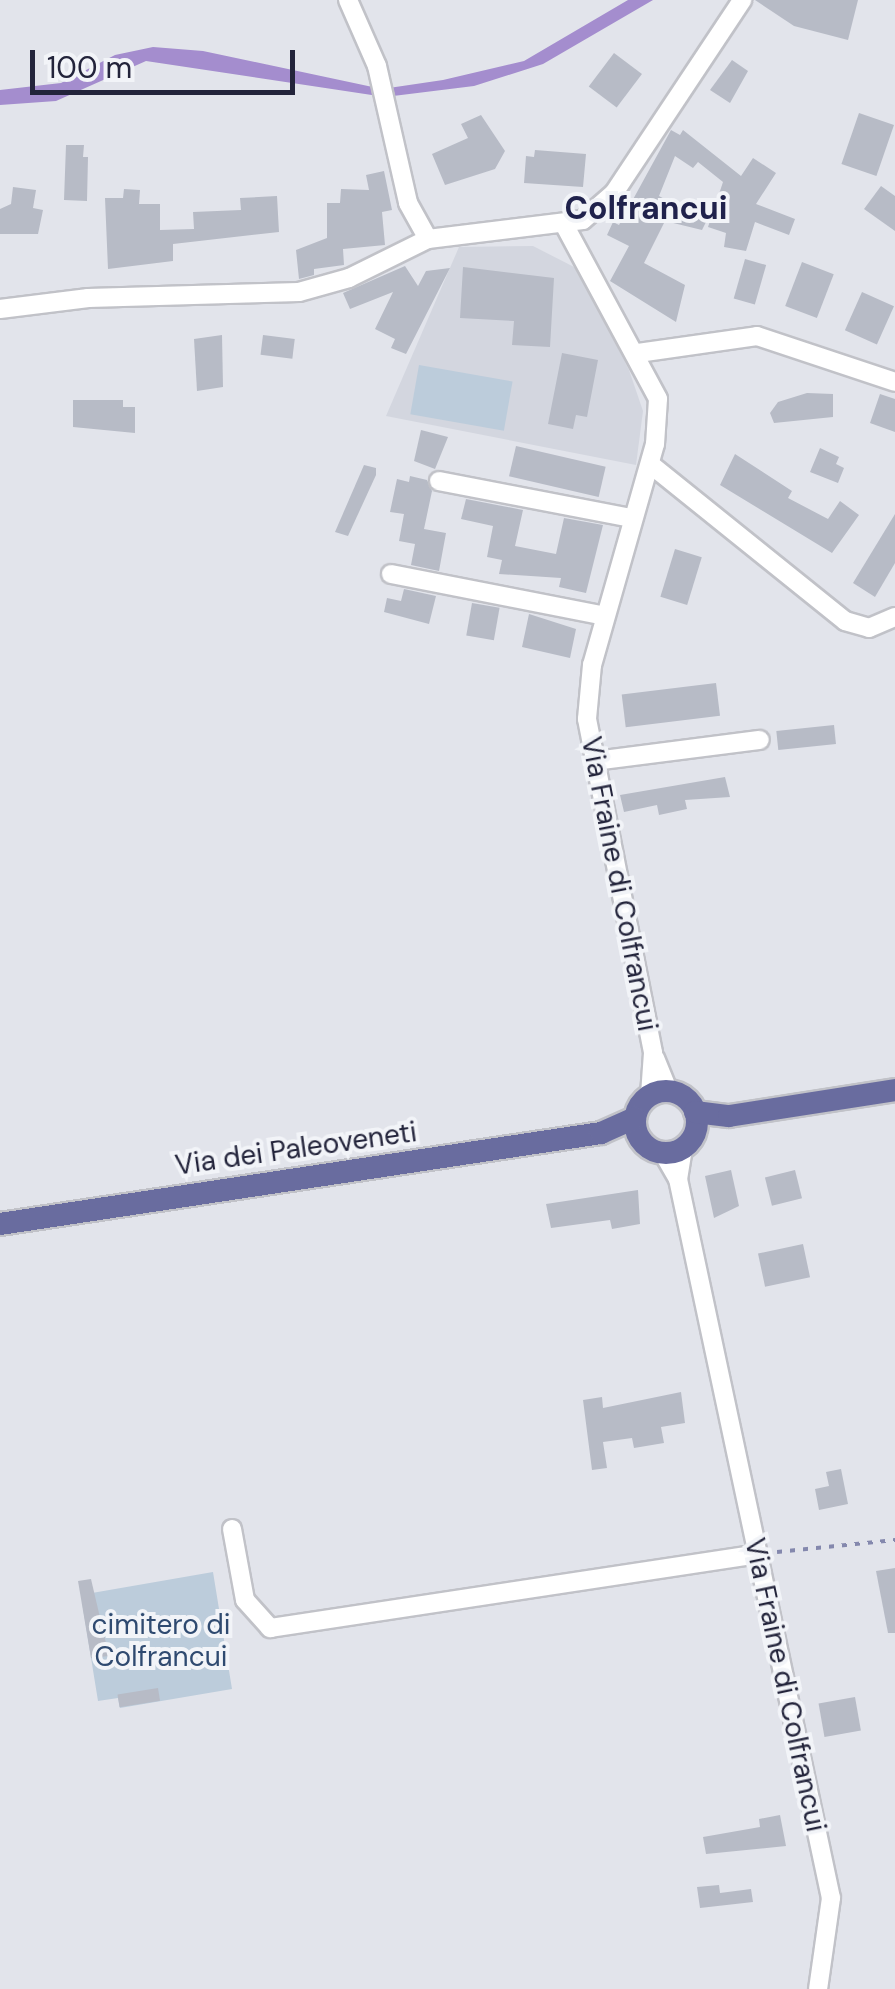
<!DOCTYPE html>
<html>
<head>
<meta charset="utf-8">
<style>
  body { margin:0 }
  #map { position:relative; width:895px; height:1989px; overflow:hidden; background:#e2e4eb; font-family:"DM Sans",sans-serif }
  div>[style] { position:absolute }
  .built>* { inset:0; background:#d3d6df }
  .green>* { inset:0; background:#bcccdb; transform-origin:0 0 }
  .water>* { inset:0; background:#a48dce }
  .building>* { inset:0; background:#b7bbc6; transform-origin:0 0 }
  .path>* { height:4px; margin-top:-2px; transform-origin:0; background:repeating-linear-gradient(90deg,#8488ad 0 5px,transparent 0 13px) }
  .roads { filter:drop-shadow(2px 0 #c1c2c8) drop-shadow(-2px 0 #c1c2c8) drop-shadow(0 2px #c1c2c8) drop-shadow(0 -2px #c1c2c8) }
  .minor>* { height:18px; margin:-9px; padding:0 9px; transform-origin:9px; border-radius:9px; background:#fff }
  .major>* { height:22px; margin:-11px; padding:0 11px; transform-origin:11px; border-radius:11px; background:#696c9f }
  .major>.ring { margin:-11px; padding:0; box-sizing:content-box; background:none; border:22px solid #696c9f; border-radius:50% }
  span { translate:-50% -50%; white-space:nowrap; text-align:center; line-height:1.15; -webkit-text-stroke:8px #f2f4f8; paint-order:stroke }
  .street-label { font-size:28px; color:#23243b }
  .park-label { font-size:28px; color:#2f4a70 }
  .quarter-label { font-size:32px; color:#20224c; font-weight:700 }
  .scale { position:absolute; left:30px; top:50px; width:265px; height:45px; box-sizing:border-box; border:5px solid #23243b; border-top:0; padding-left:12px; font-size:30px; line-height:35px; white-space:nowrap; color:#23243b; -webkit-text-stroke:8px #f2f4f8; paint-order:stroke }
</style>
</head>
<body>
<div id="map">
  <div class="built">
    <i style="clip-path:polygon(533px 246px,578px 269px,629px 370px,643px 411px,636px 465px,386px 416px,459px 247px)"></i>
  </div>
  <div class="green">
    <i style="left:419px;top:365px;width:95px;height:50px;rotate:10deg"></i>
    <i style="clip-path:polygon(213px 1572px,232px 1689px,120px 1708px,118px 1698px,98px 1701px,82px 1602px,92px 1593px)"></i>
  </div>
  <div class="water">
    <i style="clip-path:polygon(628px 0,653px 0,543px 64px,474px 86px,385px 97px,146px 61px,56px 101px,0 105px,0 90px,61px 83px,115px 55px,153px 47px,203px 51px,382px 89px,443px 80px,524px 61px)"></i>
  </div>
  <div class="building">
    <i style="clip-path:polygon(755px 0,858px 0,848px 40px,794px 26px)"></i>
    <i style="left:614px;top:53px;width:35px;height:42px;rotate:37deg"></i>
    <i style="clip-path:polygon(732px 60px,748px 71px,730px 103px,710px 90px)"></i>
    <i style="left:859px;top:113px;width:37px;height:54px;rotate:19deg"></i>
    <i style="clip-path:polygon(481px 115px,505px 151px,495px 169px,445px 185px,432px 154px,468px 138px,461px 124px)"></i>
    <i style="clip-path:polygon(671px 130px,680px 135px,683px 130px,741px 176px,753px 158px,776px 173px,756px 204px,795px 219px,789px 235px,755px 222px,746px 251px,724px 247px,726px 233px,708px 227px,723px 182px,698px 162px,693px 168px,675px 156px,659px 196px,706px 222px,702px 230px,665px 221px,644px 263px,685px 285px,676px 322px,610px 281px,629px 246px,607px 235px,613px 222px,619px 225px)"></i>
    <i style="clip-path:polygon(66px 145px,84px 145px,83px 157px,88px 157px,87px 201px,64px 200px)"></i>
    <i style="clip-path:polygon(535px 150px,586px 154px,583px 187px,524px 183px,526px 156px,534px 157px)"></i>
    <i style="clip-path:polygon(384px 171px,392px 210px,382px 212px,385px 245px,343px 249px,344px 265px,314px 269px,314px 275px,299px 279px,296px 250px,327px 238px,327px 203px,340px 203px,341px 189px,369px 190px,366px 175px)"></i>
    <i style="clip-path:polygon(881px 186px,895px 196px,895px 231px,864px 209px)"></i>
    <i style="clip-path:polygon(13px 187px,36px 190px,33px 208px,43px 210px,38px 234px,0 234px,0 209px,11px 204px)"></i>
    <i style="clip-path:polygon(124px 189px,140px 190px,139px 204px,160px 204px,160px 230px,194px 229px,193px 212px,241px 210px,240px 198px,277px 196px,279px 232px,173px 244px,173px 261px,108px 269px,105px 198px,123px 198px)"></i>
    <i style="left:745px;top:259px;width:22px;height:41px;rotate:16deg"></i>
    <i style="left:802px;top:262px;width:34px;height:47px;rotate:21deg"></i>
    <i style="clip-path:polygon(405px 266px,418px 286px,426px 271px,450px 268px,406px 354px,391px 348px,395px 339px,375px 329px,393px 292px,350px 309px,343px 293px)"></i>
    <i style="clip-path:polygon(463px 267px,554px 278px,550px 347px,512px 345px,514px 321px,460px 318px)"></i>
    <i style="left:862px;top:292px;width:35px;height:42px;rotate:24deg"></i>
    <i style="clip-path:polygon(222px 335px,223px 387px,197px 391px,194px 339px)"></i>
    <i style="left:263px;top:335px;width:32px;height:20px;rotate:7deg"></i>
    <i style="clip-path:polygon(562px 353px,598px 360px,587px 417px,576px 415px,573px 429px,548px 424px)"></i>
    <i style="clip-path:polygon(807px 393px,833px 394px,833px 417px,774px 423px,770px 413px,778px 402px)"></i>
    <i style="clip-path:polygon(880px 394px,895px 399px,895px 432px,870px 423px)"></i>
    <i style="clip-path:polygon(73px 400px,123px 400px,123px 407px,135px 407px,135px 433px,73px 427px)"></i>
    <i style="clip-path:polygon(421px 430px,448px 437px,435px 469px,414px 461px)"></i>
    <i style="left:516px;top:446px;width:92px;height:31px;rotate:13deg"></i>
    <i style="clip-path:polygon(820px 448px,839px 457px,836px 464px,844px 468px,838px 483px,810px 472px)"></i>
    <i style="clip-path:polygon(735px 454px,792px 491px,788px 498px,828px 519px,840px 501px,859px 515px,832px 553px,720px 485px)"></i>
    <i style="clip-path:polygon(364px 465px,376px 468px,376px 475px,348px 536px,335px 532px)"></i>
    <i style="clip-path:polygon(410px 476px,427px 480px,432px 491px,424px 529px,446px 533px,439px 571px,411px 565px,415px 544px,399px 541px,404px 514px,390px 512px,397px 479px,409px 482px)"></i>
    <i style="clip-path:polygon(466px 499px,523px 510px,515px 546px,556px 554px,564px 518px,603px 525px,586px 593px,559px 587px,561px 578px,499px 574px,502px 560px,487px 557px,493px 526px,461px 519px)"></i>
    <i style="clip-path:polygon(895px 514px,895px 563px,875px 597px,853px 583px)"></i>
    <i style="left:675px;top:549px;width:28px;height:50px;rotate:17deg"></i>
    <i style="clip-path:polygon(404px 589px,436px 596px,429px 624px,384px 612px,387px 598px,401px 601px)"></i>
    <i style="left:472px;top:603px;width:28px;height:33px;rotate:10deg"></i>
    <i style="clip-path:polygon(529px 614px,576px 629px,570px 658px,522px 647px)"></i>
    <i style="left:716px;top:683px;width:33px;height:95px;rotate:83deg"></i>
    <i style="left:834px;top:725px;width:19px;height:58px;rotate:84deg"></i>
    <i style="clip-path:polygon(725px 777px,730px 797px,685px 800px,687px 809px,659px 815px,657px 805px,624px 812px,620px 795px)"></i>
    <i style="clip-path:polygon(731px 1170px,739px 1206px,714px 1218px,705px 1176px)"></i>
    <i style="left:795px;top:1170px;width:29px;height:31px;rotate:76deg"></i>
    <i style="clip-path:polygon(638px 1190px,640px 1224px,612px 1229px,610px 1220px,551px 1228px,546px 1204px)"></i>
    <i style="left:803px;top:1244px;width:34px;height:46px;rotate:78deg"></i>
    <i style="clip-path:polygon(681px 1392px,685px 1423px,661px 1427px,664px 1443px,634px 1448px,632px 1438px,603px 1442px,607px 1468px,592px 1470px,583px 1400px,602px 1397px,603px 1408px)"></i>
    <i style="clip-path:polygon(841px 1469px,848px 1504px,819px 1510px,815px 1489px,829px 1486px,826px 1472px)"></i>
    <i style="clip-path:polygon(895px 1568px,895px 1633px,888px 1633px,876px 1571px)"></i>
    <i style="clip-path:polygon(91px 1579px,109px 1656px,91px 1658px,78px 1581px)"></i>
    <i style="left:158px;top:1688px;width:13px;height:41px;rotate:81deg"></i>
    <i style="left:855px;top:1697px;width:34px;height:37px;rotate:80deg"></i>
    <i style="clip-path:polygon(780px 1815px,786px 1846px,706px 1854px,703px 1837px,760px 1827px,759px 1819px)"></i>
    <i style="clip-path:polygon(719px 1885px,720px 1893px,751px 1889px,753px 1902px,700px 1908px,697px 1887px)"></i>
  </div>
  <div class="path">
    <i style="left:777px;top:1552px;width:119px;rotate:-5.8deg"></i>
  </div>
  <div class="roads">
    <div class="minor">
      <i style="left:348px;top:0;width:72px;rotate:66.3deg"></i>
      <i style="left:377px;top:66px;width:140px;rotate:77.2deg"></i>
      <i style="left:408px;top:203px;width:41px;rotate:60.9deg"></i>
      <i style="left:565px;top:226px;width:196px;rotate:61.7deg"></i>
      <i style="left:658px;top:399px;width:45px;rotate:93.8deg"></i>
      <i style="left:655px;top:444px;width:230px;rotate:105.9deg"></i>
      <i style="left:592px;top:665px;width:54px;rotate:95.3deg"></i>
      <i style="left:587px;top:719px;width:340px;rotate:78.8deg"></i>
      <i style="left:653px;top:1053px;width:42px;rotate:94.1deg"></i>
      <i style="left:0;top:309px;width:89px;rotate:-7.1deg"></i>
      <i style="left:88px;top:298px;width:211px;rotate:-1.6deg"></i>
      <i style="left:299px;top:292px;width:52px;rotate:-15.6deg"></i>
      <i style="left:349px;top:278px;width:88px;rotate:-26.3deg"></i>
      <i style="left:428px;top:239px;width:156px;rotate:-7deg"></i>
      <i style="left:583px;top:220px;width:41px;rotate:-41.1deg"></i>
      <i style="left:614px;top:193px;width:232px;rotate:-56.4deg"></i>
      <i style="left:638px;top:353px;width:120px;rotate:-8.1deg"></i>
      <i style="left:757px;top:336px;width:145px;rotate:18.4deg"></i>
      <i style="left:650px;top:464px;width:250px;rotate:38.8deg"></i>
      <i style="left:845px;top:621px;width:25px;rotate:16deg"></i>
      <i style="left:869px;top:628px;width:28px;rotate:-23deg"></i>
      <i style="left:439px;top:481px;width:196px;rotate:10.9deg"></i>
      <i style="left:391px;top:574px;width:218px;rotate:11.1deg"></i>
      <i style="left:595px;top:761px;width:166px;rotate:-7.3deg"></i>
      <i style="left:655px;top:1058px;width:35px;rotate:68deg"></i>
      <i style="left:683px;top:1148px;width:31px;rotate:99deg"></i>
      <i style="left:678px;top:1179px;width:735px;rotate:77.99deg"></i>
      <i style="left:831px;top:1898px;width:92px;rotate:98.1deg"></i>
      <i style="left:663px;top:1153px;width:30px;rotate:60deg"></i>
      <i style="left:232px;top:1529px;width:72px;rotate:79.6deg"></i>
      <i style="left:245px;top:1600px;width:38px;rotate:48deg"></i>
      <i style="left:270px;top:1628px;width:493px;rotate:-8.6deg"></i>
    </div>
    <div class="major">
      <i class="ring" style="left:635px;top:1091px;width:40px;height:40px"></i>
      <i style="left:695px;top:1112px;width:34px;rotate:7deg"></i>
      <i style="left:729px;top:1116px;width:168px;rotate:-8.9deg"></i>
      <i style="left:0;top:1224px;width:608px;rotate:-8.61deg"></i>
      <i style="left:601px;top:1133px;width:37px;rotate:-24deg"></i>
    </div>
  </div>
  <div class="street-label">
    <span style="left:619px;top:884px;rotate:79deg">Via Fraine di Colfrancui</span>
    <span style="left:296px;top:1149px;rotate:-8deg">Via dei Paleoveneti</span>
    <span style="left:785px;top:1685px;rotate:78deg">Via Fraine di Colfrancui</span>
  </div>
  <div class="park-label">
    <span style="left:161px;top:1641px">cimitero di<br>Colfrancui</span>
  </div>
  <div class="quarter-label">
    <span style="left:646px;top:208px">Colfrancui</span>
  </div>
  <div class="scale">100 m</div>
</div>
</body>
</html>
